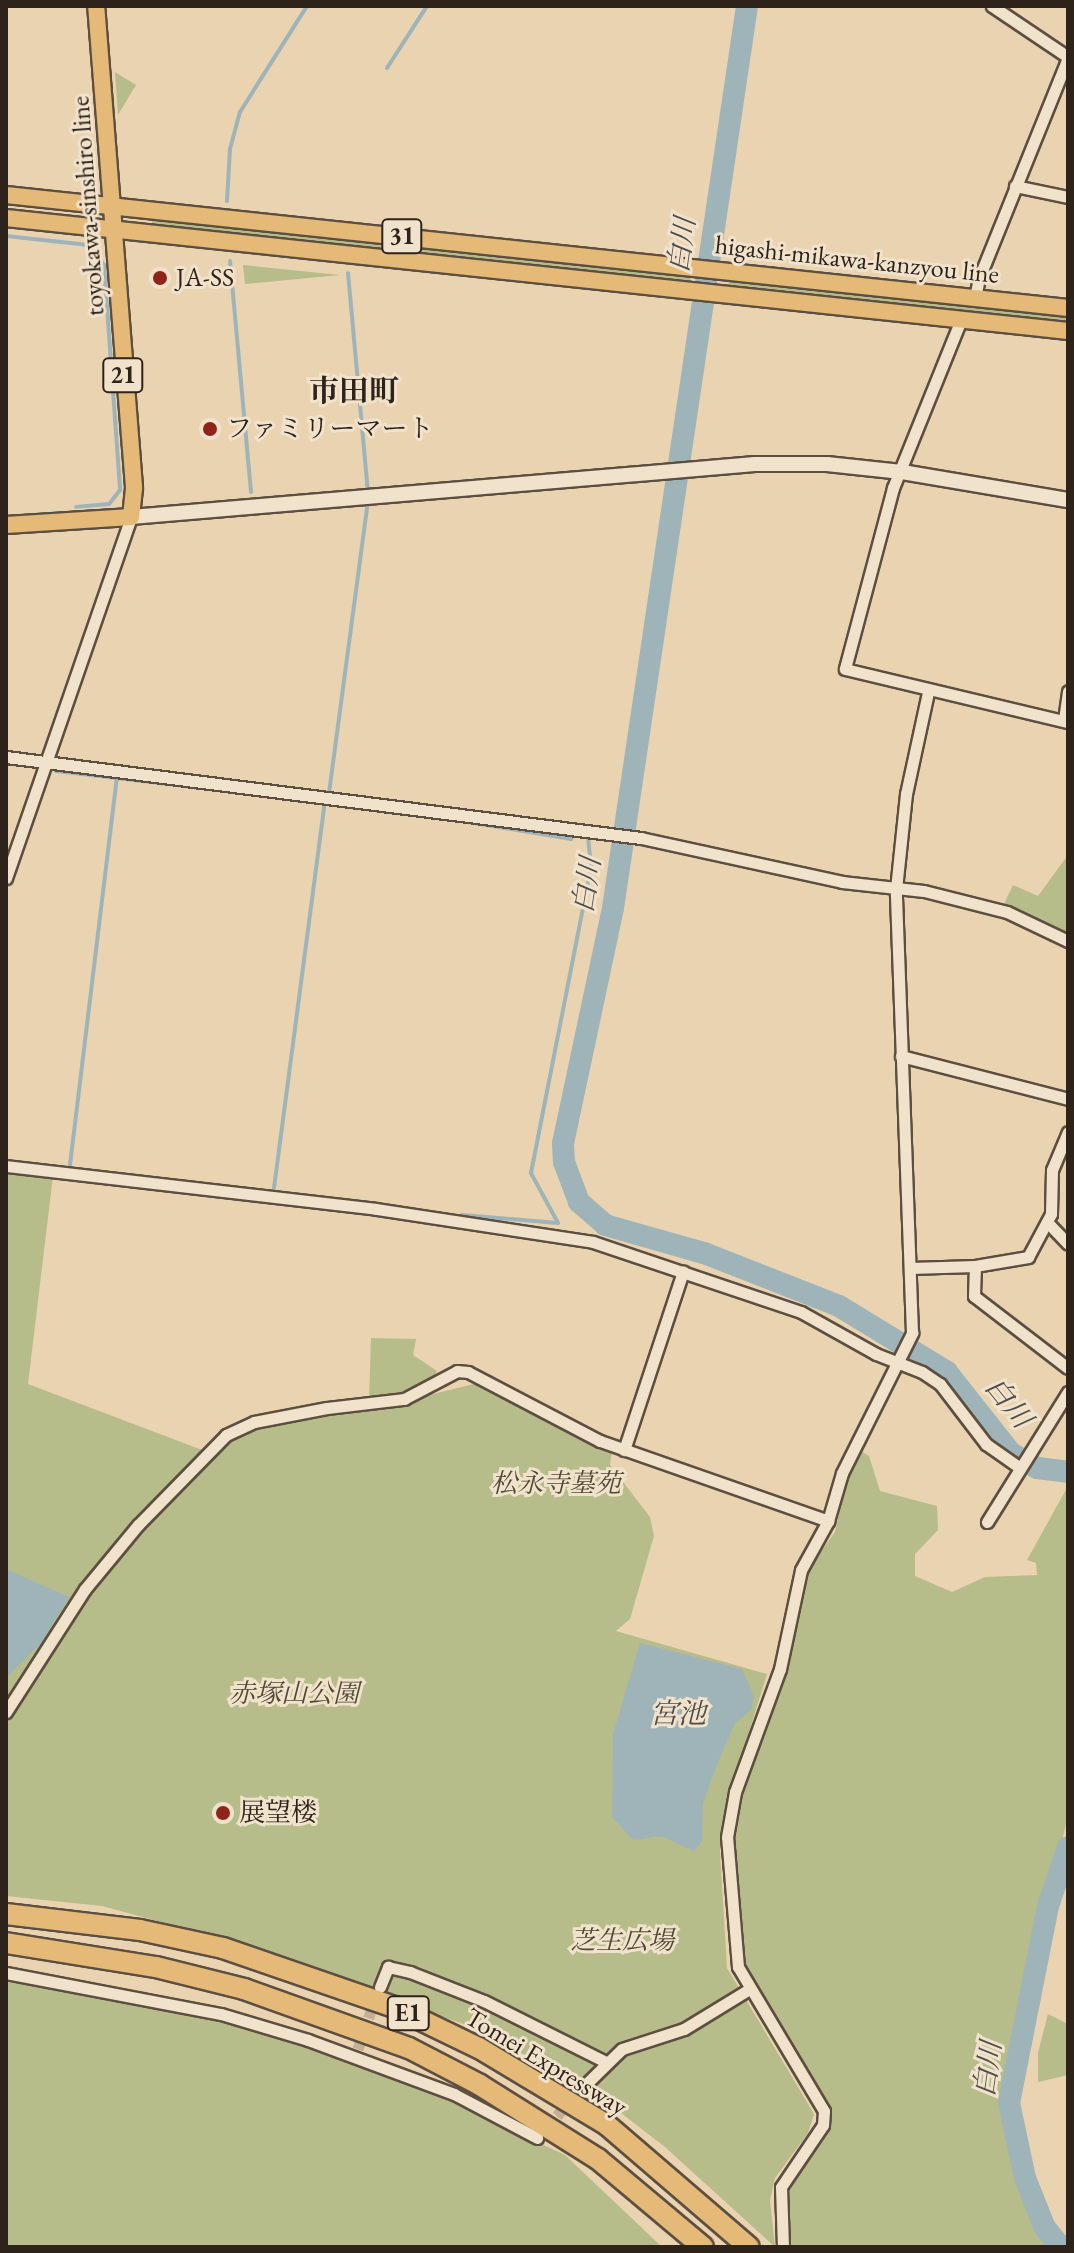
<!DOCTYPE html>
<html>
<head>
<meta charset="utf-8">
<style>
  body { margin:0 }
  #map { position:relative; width:1074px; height:2253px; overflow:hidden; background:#ead3b1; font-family:"EB Garamond","Noto Serif JP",serif }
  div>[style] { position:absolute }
  .green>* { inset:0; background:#b7bc8b }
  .water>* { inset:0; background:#9eb4b8 }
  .stream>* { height:4px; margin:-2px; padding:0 2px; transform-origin:2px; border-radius:2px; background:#9eb4b8 }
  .river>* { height:22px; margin:-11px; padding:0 11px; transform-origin:11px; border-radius:11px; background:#9eb4b8 }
  .minor-tunnel>* { height:11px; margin-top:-5.5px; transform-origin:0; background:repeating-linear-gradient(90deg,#c4b093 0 11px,transparent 0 16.5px) }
  .roads { filter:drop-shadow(2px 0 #5d4f40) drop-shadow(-2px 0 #5d4f40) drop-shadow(0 2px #5d4f40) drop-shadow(0 -2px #5d4f40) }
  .minor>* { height:11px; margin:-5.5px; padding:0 5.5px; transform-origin:5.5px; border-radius:5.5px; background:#f1e2cc }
  .tertiary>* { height:14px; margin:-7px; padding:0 7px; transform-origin:7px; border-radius:7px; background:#f1e2cc }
  .primary>* { height:16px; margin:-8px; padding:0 8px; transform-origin:8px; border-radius:8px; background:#e5ba78 }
  .motorway>* { height:20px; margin:-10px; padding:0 10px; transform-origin:10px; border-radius:10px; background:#e5ba78 }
  .dots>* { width:22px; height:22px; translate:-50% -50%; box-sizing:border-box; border:4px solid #f1e2cc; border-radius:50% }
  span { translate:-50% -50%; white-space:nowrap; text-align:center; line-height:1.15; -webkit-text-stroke:6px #f1e2cc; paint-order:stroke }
  .shield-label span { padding:2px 6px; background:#f1e2cc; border:2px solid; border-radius:6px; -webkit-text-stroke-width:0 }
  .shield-label { font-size:24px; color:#2e231a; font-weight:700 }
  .street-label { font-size:26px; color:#2e231a }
  .poi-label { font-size:26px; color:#2e231a }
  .left { translate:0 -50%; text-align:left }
  .park-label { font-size:26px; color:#504936; font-style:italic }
  .water-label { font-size:28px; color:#504e49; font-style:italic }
  .quarter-label { font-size:30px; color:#2e231a; font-weight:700 }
  .frame { position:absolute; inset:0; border:8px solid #2e231a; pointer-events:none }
</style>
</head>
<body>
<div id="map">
  <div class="green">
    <i style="clip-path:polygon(115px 72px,136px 85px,118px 115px)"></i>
    <i style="clip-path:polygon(152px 214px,691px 272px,690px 287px,152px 225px)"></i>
    <i style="clip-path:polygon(243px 265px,340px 275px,245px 284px)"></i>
    <i style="clip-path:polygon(730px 276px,1068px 317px,1068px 328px,727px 291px)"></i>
    <i style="clip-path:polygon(1068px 855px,1067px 935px,1003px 906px,1013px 885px,1038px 896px)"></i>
    <i style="clip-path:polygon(6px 1171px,53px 1176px,28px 1384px,210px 1453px,257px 1425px,369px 1400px,371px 1338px,416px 1339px,413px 1355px,437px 1371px,425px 1396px,478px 1383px,612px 1451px,610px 1465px,650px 1517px,654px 1536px,630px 1619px,616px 1631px,767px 1674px,729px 1796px,720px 1851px,727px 1968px,814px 2114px,808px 2133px,775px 2178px,770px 2200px,775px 2247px,665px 2147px,599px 2096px,475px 2028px,205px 1934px,102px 1906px,6px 1896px)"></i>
    <i style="clip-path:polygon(859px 1450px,869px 1456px,880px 1491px,937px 1506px,938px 1530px,915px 1554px,915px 1576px,952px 1592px,985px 1577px,1037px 1575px,1036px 1563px,1027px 1560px,1068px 1486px,1068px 1815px,1001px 2104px,1013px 2158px,1043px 2230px,1058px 2247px,790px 2247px,782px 2209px,785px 2181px,825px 2130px,830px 2106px,760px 2002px,739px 1957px,735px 1834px,742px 1788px,784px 1666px,805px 1574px,835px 1532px,848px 1473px)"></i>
    <i style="clip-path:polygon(6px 1982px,76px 1988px,221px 2019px,407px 2081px,565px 2155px,662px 2247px,6px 2247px)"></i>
    <i style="clip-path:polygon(1048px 2014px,1068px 2024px,1068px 2075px,1038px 2082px,1038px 2053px)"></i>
  </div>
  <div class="water">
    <i style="clip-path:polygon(6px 1569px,69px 1597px,41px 1643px,6px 1678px)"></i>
    <i style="clip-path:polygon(640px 1643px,742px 1669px,754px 1697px,751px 1710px,735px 1723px,713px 1774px,703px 1804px,702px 1841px,694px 1851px,661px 1836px,633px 1840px,612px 1817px,613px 1734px)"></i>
  </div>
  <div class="stream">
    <i style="left:387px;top:68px;width:74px;rotate:-57.2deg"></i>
    <i style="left:227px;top:201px;width:52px;rotate:-86.7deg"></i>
    <i style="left:230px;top:149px;width:38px;rotate:-75deg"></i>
    <i style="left:240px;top:112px;width:125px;rotate:-57.7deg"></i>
    <i style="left:6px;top:236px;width:83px;rotate:6.2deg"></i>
    <i style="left:89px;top:245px;width:25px;rotate:53deg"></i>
    <i style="left:104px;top:265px;width:226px;rotate:85.9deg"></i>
    <i style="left:120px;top:490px;width:18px;rotate:128deg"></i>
    <i style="left:109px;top:504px;width:33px;rotate:175deg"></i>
    <i style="left:230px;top:261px;width:232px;rotate:84.8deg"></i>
    <i style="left:348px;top:273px;width:221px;rotate:84.8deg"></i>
    <i style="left:6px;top:763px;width:25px;rotate:7deg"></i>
    <i style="left:56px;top:771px;width:226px;rotate:6.6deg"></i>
    <i style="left:329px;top:793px;width:294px;rotate:-82.4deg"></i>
    <i style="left:444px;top:818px;width:129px;rotate:9.4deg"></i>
    <i style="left:70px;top:1165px;width:390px;rotate:-83.1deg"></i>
    <i style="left:274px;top:1188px;width:388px;rotate:-82.5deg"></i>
    <i style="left:462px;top:1215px;width:96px;rotate:4.8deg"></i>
    <i style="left:558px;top:1223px;width:57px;rotate:-118.4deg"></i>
    <i style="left:531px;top:1173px;width:313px;rotate:-78.9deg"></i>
    <i style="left:591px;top:866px;width:29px;rotate:-96deg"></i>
  </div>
  <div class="river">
    <i style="left:747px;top:6px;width:912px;rotate:98.45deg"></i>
    <i style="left:613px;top:908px;width:241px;rotate:102deg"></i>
    <i style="left:563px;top:1144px;width:18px;rotate:87deg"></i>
    <i style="left:564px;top:1162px;width:43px;rotate:69.4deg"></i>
    <i style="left:579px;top:1202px;width:35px;rotate:41deg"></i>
    <i style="left:605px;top:1225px;width:103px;rotate:15.8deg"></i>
    <i style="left:704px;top:1253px;width:145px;rotate:21.4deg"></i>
    <i style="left:839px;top:1306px;width:127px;rotate:31.4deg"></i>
    <i style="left:947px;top:1372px;width:103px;rotate:51.7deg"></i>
    <i style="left:1011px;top:1453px;width:30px;rotate:30deg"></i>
    <i style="left:1037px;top:1468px;width:31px;rotate:7deg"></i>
    <i style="left:1061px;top:2247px;width:25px;rotate:-130deg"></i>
    <i style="left:1045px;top:2228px;width:54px;rotate:-111.8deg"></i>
    <i style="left:1025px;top:2178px;width:77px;rotate:-102deg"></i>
    <i style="left:1009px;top:2103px;width:201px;rotate:-78.8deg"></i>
    <i style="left:1048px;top:1906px;width:62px;rotate:-71.3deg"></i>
  </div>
  <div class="minor-tunnel">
    <i style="left:358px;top:2049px;width:56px;rotate:-71.2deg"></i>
    <i style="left:546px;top:2128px;width:55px;rotate:-47.9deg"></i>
  </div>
  <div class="roads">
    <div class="minor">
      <i style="left:992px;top:6px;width:92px;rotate:33.9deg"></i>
      <i style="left:1015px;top:186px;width:54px;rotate:11.7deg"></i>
      <i style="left:975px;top:298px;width:20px;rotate:-79deg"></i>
      <i style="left:979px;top:278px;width:237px;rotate:-68deg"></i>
      <i style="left:960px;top:322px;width:179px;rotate:112deg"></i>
      <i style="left:893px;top:488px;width:187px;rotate:104.9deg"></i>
      <i style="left:845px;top:669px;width:229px;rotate:13.4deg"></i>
      <i style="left:1064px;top:720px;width:29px;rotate:-82deg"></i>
      <i style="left:6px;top:757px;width:640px;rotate:7.27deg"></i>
      <i style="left:641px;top:838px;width:206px;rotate:12.3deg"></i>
      <i style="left:842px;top:882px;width:82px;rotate:6.3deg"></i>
      <i style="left:924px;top:891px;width:86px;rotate:14.2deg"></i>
      <i style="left:1007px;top:912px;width:68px;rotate:25.4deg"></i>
      <i style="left:6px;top:878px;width:382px;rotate:-70.9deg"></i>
      <i style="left:901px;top:1056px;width:172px;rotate:14.4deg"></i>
      <i style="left:6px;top:1166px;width:372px;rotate:6.6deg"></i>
      <i style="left:376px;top:1209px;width:219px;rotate:8.6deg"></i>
      <i style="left:593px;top:1242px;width:219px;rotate:18.6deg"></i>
      <i style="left:801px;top:1312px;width:86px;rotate:29.2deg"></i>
      <i style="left:876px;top:1354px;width:49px;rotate:21.4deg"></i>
      <i style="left:922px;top:1372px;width:22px;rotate:34deg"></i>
      <i style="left:940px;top:1384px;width:76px;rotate:52.5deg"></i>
      <i style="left:986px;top:1444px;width:40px;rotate:34.9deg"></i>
      <i style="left:1047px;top:1222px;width:30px;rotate:46deg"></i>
      <i style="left:975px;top:1266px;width:30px;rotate:92deg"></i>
      <i style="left:974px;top:1296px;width:118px;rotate:37.5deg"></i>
      <i style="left:910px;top:1268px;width:65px;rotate:-1.8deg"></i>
      <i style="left:975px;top:1266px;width:54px;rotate:-9.6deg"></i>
      <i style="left:1028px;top:1257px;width:49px;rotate:-61.9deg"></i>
      <i style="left:1051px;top:1214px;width:44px;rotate:-88.7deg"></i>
      <i style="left:1052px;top:1170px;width:41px;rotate:-67.2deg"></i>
      <i style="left:624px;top:1450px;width:188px;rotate:-71.7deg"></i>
      <i style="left:987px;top:1522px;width:153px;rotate:-58.1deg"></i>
      <i style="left:6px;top:1712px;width:146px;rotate:-57.3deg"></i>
      <i style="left:85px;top:1589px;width:83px;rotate:-50.4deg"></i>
      <i style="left:138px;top:1525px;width:126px;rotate:-45.6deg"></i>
      <i style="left:226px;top:1435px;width:31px;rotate:-25deg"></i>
      <i style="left:254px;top:1422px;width:74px;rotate:-10.9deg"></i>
      <i style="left:327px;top:1408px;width:78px;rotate:-6.7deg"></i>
      <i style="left:404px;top:1399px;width:60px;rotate:-27.8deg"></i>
      <i style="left:457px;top:1371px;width:11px;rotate:5deg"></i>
      <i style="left:468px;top:1372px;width:149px;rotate:27.6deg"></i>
      <i style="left:600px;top:1441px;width:242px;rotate:19.3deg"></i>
      <i style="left:6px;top:1973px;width:219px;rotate:10.8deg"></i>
      <i style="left:221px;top:2014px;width:91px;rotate:16.6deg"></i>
      <i style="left:308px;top:2040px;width:156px;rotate:20.3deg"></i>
      <i style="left:454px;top:2094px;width:94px;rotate:27.9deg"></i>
      <i style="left:380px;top:1987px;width:22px;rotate:-68deg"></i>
      <i style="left:388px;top:1967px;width:23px;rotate:13deg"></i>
      <i style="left:410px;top:1972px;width:79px;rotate:21.4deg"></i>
      <i style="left:484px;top:2001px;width:136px;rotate:26.6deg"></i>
      <i style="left:583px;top:2087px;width:54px;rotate:-44.3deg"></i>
      <i style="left:622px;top:2049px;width:65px;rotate:-17.9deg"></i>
      <i style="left:684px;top:2029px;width:75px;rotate:-31.4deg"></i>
      <i style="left:783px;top:2247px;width:60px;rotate:-91.9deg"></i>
      <i style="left:781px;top:2187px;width:75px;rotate:-55.9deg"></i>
      <i style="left:823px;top:2125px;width:14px;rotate:-86deg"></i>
      <i style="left:824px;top:2111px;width:168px;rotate:-120.8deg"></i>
      <i style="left:738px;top:1967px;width:130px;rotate:-94.8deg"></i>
      <i style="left:727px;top:1837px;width:46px;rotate:-79.9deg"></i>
      <i style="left:735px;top:1792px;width:131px;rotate:-69.9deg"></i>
      <i style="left:780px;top:1669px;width:101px;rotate:-78deg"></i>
      <i style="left:801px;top:1570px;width:56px;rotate:-61.1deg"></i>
      <i style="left:828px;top:1521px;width:50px;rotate:-73.7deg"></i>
      <i style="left:842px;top:1473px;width:157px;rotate:-63.4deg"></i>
      <i style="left:912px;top:1333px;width:444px;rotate:-92.1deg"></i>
      <i style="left:896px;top:889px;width:96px;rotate:-84deg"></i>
      <i style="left:906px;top:794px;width:104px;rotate:-77.8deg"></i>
    </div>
    <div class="tertiary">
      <i style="left:131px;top:517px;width:626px;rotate:-4.85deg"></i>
      <i style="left:755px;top:464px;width:72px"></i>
      <i style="left:827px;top:464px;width:75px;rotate:6.1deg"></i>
      <i style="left:902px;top:472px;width:168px;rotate:9.6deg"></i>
    </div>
    <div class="primary">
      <i style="left:6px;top:195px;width:1068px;rotate:6.07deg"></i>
      <i style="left:6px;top:218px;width:1068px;rotate:6.07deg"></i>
      <i style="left:6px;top:525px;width:125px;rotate:-3.7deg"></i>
      <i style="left:131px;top:517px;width:30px;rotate:-84deg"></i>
      <i style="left:134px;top:487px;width:482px;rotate:-94.5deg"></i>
    </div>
    <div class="motorway">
      <i style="left:6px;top:1914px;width:135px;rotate:6.8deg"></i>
      <i style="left:140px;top:1930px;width:85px;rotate:12.2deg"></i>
      <i style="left:223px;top:1948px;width:181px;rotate:19deg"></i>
      <i style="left:394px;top:2007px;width:94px;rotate:25.8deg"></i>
      <i style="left:479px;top:2048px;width:149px;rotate:31deg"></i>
      <i style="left:607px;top:2125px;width:187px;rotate:40.7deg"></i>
      <i style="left:6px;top:1943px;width:152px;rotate:9.1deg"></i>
      <i style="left:156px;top:1967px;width:91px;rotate:14deg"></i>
      <i style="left:244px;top:1989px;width:175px;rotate:19.7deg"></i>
      <i style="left:409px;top:2048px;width:80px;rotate:27.5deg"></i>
      <i style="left:480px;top:2085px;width:139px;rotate:32.1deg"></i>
      <i style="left:598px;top:2159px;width:137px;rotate:40deg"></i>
    </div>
  </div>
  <div class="dots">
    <i style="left:160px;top:278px;background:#8f2418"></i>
    <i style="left:210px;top:429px;background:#8f2418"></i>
    <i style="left:223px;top:1813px;background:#8f2418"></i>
  </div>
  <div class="shield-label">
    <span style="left:402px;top:236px">31</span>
    <span style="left:123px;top:375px">21</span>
    <span style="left:408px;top:2013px">E1</span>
  </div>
  <div class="street-label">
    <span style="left:88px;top:206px;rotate:-94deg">toyokawa-sinshiro line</span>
    <span style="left:857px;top:260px;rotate:6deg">higashi-mikawa-kanzyou line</span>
    <span style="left:546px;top:2062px;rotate:31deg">Tomei Expressway</span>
  </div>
  <div class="poi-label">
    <span class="left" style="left:176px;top:278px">JA-SS</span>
    <span class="left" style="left:226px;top:429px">ファミリーマート</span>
    <span class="left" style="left:239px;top:1813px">展望楼</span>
  </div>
  <div class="park-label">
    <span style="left:556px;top:1484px">松永寺墓苑</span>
    <span style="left:294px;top:1694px">赤塚山公園</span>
    <span style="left:622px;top:1941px">芝生広場</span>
  </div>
  <div class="water-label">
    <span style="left:681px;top:245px;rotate:-82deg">白川</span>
    <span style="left:586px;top:885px;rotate:-81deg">白川</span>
    <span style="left:1009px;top:1402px;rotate:51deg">白川</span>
    <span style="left:678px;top:1713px">宮池</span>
    <span style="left:987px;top:2069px;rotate:-82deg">白川</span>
  </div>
  <div class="quarter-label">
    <span style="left:354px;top:391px">市田町</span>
  </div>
  <div class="frame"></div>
</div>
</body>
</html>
